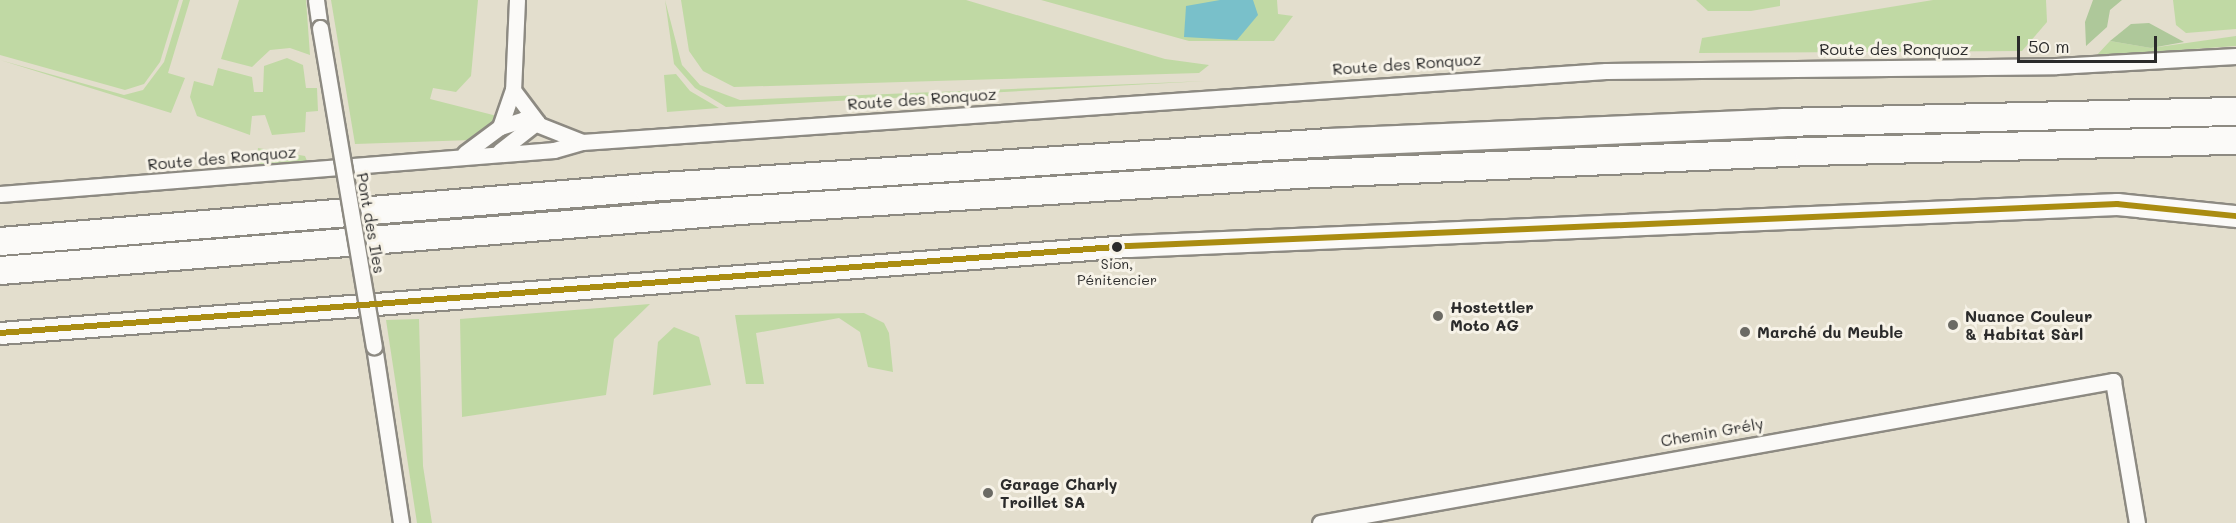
<!DOCTYPE html>
<html>
<head>
<meta charset="utf-8">
<style>
  body { margin:0 }
  #map { position:relative; width:2236px; height:523px; overflow:hidden; background:#e3decd; font-family:Mali,sans-serif }
  div>[style] { position:absolute }
  .green>* { inset:0; background:#c0d9a4 }
  .forest>* { inset:0; background:#aec89a }
  .water>* { inset:0; background:#79c0ca }
  .roads { filter:drop-shadow(2px 0 #8d8a82) drop-shadow(-2px 0 #8d8a82) drop-shadow(0 2px #8d8a82) drop-shadow(0 -2px #8d8a82) }
  .street>* { height:15px; margin:-7.5px; padding:0 7.5px; transform-origin:7.5px; border-radius:7.5px; background:#fbfaf8 }
  .secondary>* { height:21px; margin:-10.5px; padding:0 10.5px; transform-origin:10.5px; border-radius:10.5px; background:#fbfaf8 }
  .highway>* { height:27px; margin:-13.5px; padding:0 13.5px; transform-origin:13.5px; border-radius:13.5px; background:#fbfaf8 }
  .bridges { filter:drop-shadow(2px 0 #8d8a82) drop-shadow(-2px 0 #8d8a82) drop-shadow(0 2px #8d8a82) drop-shadow(0 -2px #8d8a82) }
  .street-bridge>* { height:15px; margin:-7.5px; padding:0 7.5px; transform-origin:7.5px; border-radius:7.5px; background:#fbfaf8 }
  .bus-1>* { height:6px; margin:-3px; padding:0 3px; transform-origin:3px; border-radius:3px; background:#aa8c11 }
  .dots>* { width:16px; height:16px; translate:-50% -50%; box-sizing:border-box; border:3px solid #f7f3e8; border-radius:50% }
  span { translate:-50% -50%; white-space:nowrap; text-align:center; line-height:1.15; -webkit-text-stroke:6px #f7f3e8; paint-order:stroke }
  .bus-label { font-size:14px; color:#2b2b2b }
  .street-label { font-size:16px; color:#2b2b2b }
  .poi-label { font-size:16px; color:#2b2b2b; font-weight:700 }
  .left { translate:0 -50%; text-align:left }
  .scale { position:absolute; left:2017px; top:36px; width:140px; height:27px; box-sizing:border-box; border:3px solid #2b2b2b; border-top:0; padding-left:8px; font-size:18px; line-height:21px; white-space:nowrap; color:#2b2b2b; -webkit-text-stroke:4px #f7f3e8; paint-order:stroke }
</style>
</head>
<body>
<div id="map">
  <div class="green">
    <i style="clip-path:polygon(0 0,179px 0,160px 62px,144px 84px,125px 90px,0 55px)"></i>
    <i style="clip-path:polygon(183px 0,190px 0,168px 73px,185px 78px,171px 113px,0 60px,124px 95px,143px 90px,164px 62px)"></i>
    <i style="clip-path:polygon(239px 0,306px 0,310px 55px,290px 48px,270px 50px,252px 67px,221px 59px)"></i>
    <i style="clip-path:polygon(331px 0,478px 0,471px 76px,456px 92px,433px 88px,430px 99px,497px 116px,495px 123px,472px 140px,355px 144px)"></i>
    <i style="clip-path:polygon(665px 0,682px 65px,700px 85px,740px 100px,1206px 81px,726px 107px,695px 88px,674px 64px)"></i>
    <i style="clip-path:polygon(681px 0,966px 0,1165px 59px,1209px 65px,1199px 73px,734px 87px,703px 71px,689px 51px)"></i>
    <i style="clip-path:polygon(1041px 0,1277px 0,1278px 14px,1293px 16px,1274px 41px,1189px 41px)"></i>
    <i style="clip-path:polygon(1696px 0,1780px 0,1780px 6px,1751px 11px,1708px 11px)"></i>
    <i style="clip-path:polygon(1933px 0,2046px 0,2047px 22px,2022px 51px,1699px 53px,1702px 38px)"></i>
    <i style="clip-path:polygon(2173px 0,2236px 0,2236px 29px,2186px 33px,2176px 25px)"></i>
    <i style="clip-path:polygon(2236px 36px,2236px 46px,2096px 56px,2110px 41px,2151px 48px)"></i>
    <i style="clip-path:polygon(287px 58px,303px 65px,306px 88px,317px 88px,318px 111px,306px 112px,305px 132px,272px 135px,265px 115px,252px 116px,250px 135px,197px 116px,190px 97px,194px 81px,213px 86px,218px 68px,252px 77px,254px 92px,263px 92px,264px 66px)"></i>
    <i style="clip-path:polygon(676px 74px,690px 91px,719px 108px,667px 112px,664px 75px)"></i>
    <i style="clip-path:polygon(258px 148px,305px 156px,307px 161px,261px 167px,256px 161px)"></i>
    <i style="clip-path:polygon(650px 304px,614px 339px,606px 395px,462px 417px,460px 319px)"></i>
    <i style="clip-path:polygon(864px 313px,884px 323px,889px 333px,893px 372px,868px 367px,860px 332px,839px 318px,756px 333px,764px 384px,746px 384px,735px 315px)"></i>
    <i style="clip-path:polygon(419px 319px,423px 466px,432px 523px,417px 523px,386px 320px)"></i>
    <i style="clip-path:polygon(674px 327px,699px 337px,711px 385px,653px 395px,658px 342px)"></i>
  </div>
  <div class="forest">
    <i style="clip-path:polygon(2093px 0,2122px 0,2110px 10px,2107px 27px,2086px 46px,2085px 22px)"></i>
    <i style="clip-path:polygon(2149px 23px,2184px 42px,2151px 48px,2110px 41px,2131px 24px)"></i>
  </div>
  <div class="water">
    <i style="clip-path:polygon(1220px 0,1253px 0,1258px 15px,1237px 40px,1184px 37px,1186px 6px)"></i>
  </div>
  <div class="roads">
    <div class="street">
      <i style="left:316px;top:0;width:28px;rotate:82deg"></i>
      <i style="left:517px;top:0;width:90px;rotate:92.5deg"></i>
      <i style="left:513px;top:90px;width:40px;rotate:53deg"></i>
      <i style="left:500px;top:127px;width:25px;rotate:-18deg"></i>
      <i style="left:524px;top:119px;width:62px;rotate:21.6deg"></i>
      <i style="left:582px;top:142px;width:1026px;rotate:-3.97deg"></i>
      <i style="left:1606px;top:71px;width:450px;rotate:-0.6deg"></i>
      <i style="left:2056px;top:66px;width:180px;rotate:-3.2deg"></i>
      <i style="left:500px;top:151px;width:47px;rotate:-38.1deg"></i>
      <i style="left:465px;top:153px;width:44px;rotate:-36.6deg"></i>
      <i style="left:500px;top:127px;width:39px;rotate:-71deg"></i>
      <i style="left:0;top:194px;width:556px;rotate:-4.54deg"></i>
      <i style="left:554px;top:150px;width:29px;rotate:-16deg"></i>
      <i style="left:374px;top:346px;width:179px;rotate:81.3deg"></i>
      <i style="left:1320px;top:523px;width:806px;rotate:-10.15deg"></i>
      <i style="left:2113px;top:381px;width:144px;rotate:80.4deg"></i>
    </div>
    <div class="secondary">
      <i style="left:0;top:333px;width:1132px;rotate:-4.41deg"></i>
      <i style="left:1129px;top:246px;width:989px;rotate:-2.43deg"></i>
      <i style="left:2117px;top:204px;width:120px;rotate:5.8deg"></i>
    </div>
    <div class="highway">
      <i style="left:0;top:241px;width:649px;rotate:-4.77deg"></i>
      <i style="left:647px;top:187px;width:684px;rotate:-3.77deg"></i>
      <i style="left:1330px;top:142px;width:452px;rotate:-2.5deg"></i>
      <i style="left:1782px;top:122px;width:454px;rotate:-1.4deg"></i>
      <i style="left:0;top:270px;width:742px;rotate:-4.64deg"></i>
      <i style="left:740px;top:210px;width:557px;rotate:-3.7deg"></i>
      <i style="left:1296px;top:174px;width:513px;rotate:-2.57deg"></i>
      <i style="left:1808px;top:151px;width:428px;rotate:-1.5deg"></i>
    </div>
  </div>
  <div class="bridges">
    <div class="street-bridge">
      <i style="left:320px;top:28px;width:323px;rotate:80.4deg"></i>
    </div>
  </div>
  <div class="bus-1">
    <i style="left:0;top:333px;width:1132px;rotate:-4.41deg"></i>
    <i style="left:1129px;top:246px;width:989px;rotate:-2.43deg"></i>
    <i style="left:2117px;top:204px;width:120px;rotate:5.8deg"></i>
  </div>
  <div class="dots">
    <i style="left:1117px;top:247px;background:#2b2b2b"></i>
    <i style="left:1438px;top:316px;background:#6b6a64"></i>
    <i style="left:1953px;top:325px;background:#6b6a64"></i>
    <i style="left:1745px;top:332px;background:#6b6a64"></i>
    <i style="left:988px;top:493px;background:#6b6a64"></i>
  </div>
  <div class="bus-label">
    <span style="left:1117px;top:272px">Sion,<br>Pénitencier</span>
  </div>
  <div class="street-label">
    <span style="left:1894px;top:49px">Route des Ronquoz</span>
    <span style="left:1407px;top:64px;rotate:-4deg">Route des Ronquoz</span>
    <span style="left:922px;top:99px;rotate:-4deg">Route des Ronquoz</span>
    <span style="left:222px;top:158px;rotate:-5deg">Route des Ronquoz</span>
    <span style="left:371px;top:223px;rotate:80deg">Pont des Iles</span>
    <span style="left:1712px;top:432px;rotate:-10deg">Chemin Grély</span>
  </div>
  <div class="poi-label">
    <span class="left" style="left:1450px;top:316px">Hostettler<br>Moto AG</span>
    <span class="left" style="left:1965px;top:325px">Nuance Couleur<br>&amp; Habitat Sàrl</span>
    <span class="left" style="left:1757px;top:332px">Marché du Meuble</span>
    <span class="left" style="left:1000px;top:493px">Garage Charly<br>Troillet SA</span>
  </div>
  <div class="scale">50 m</div>
</div>
</body>
</html>
